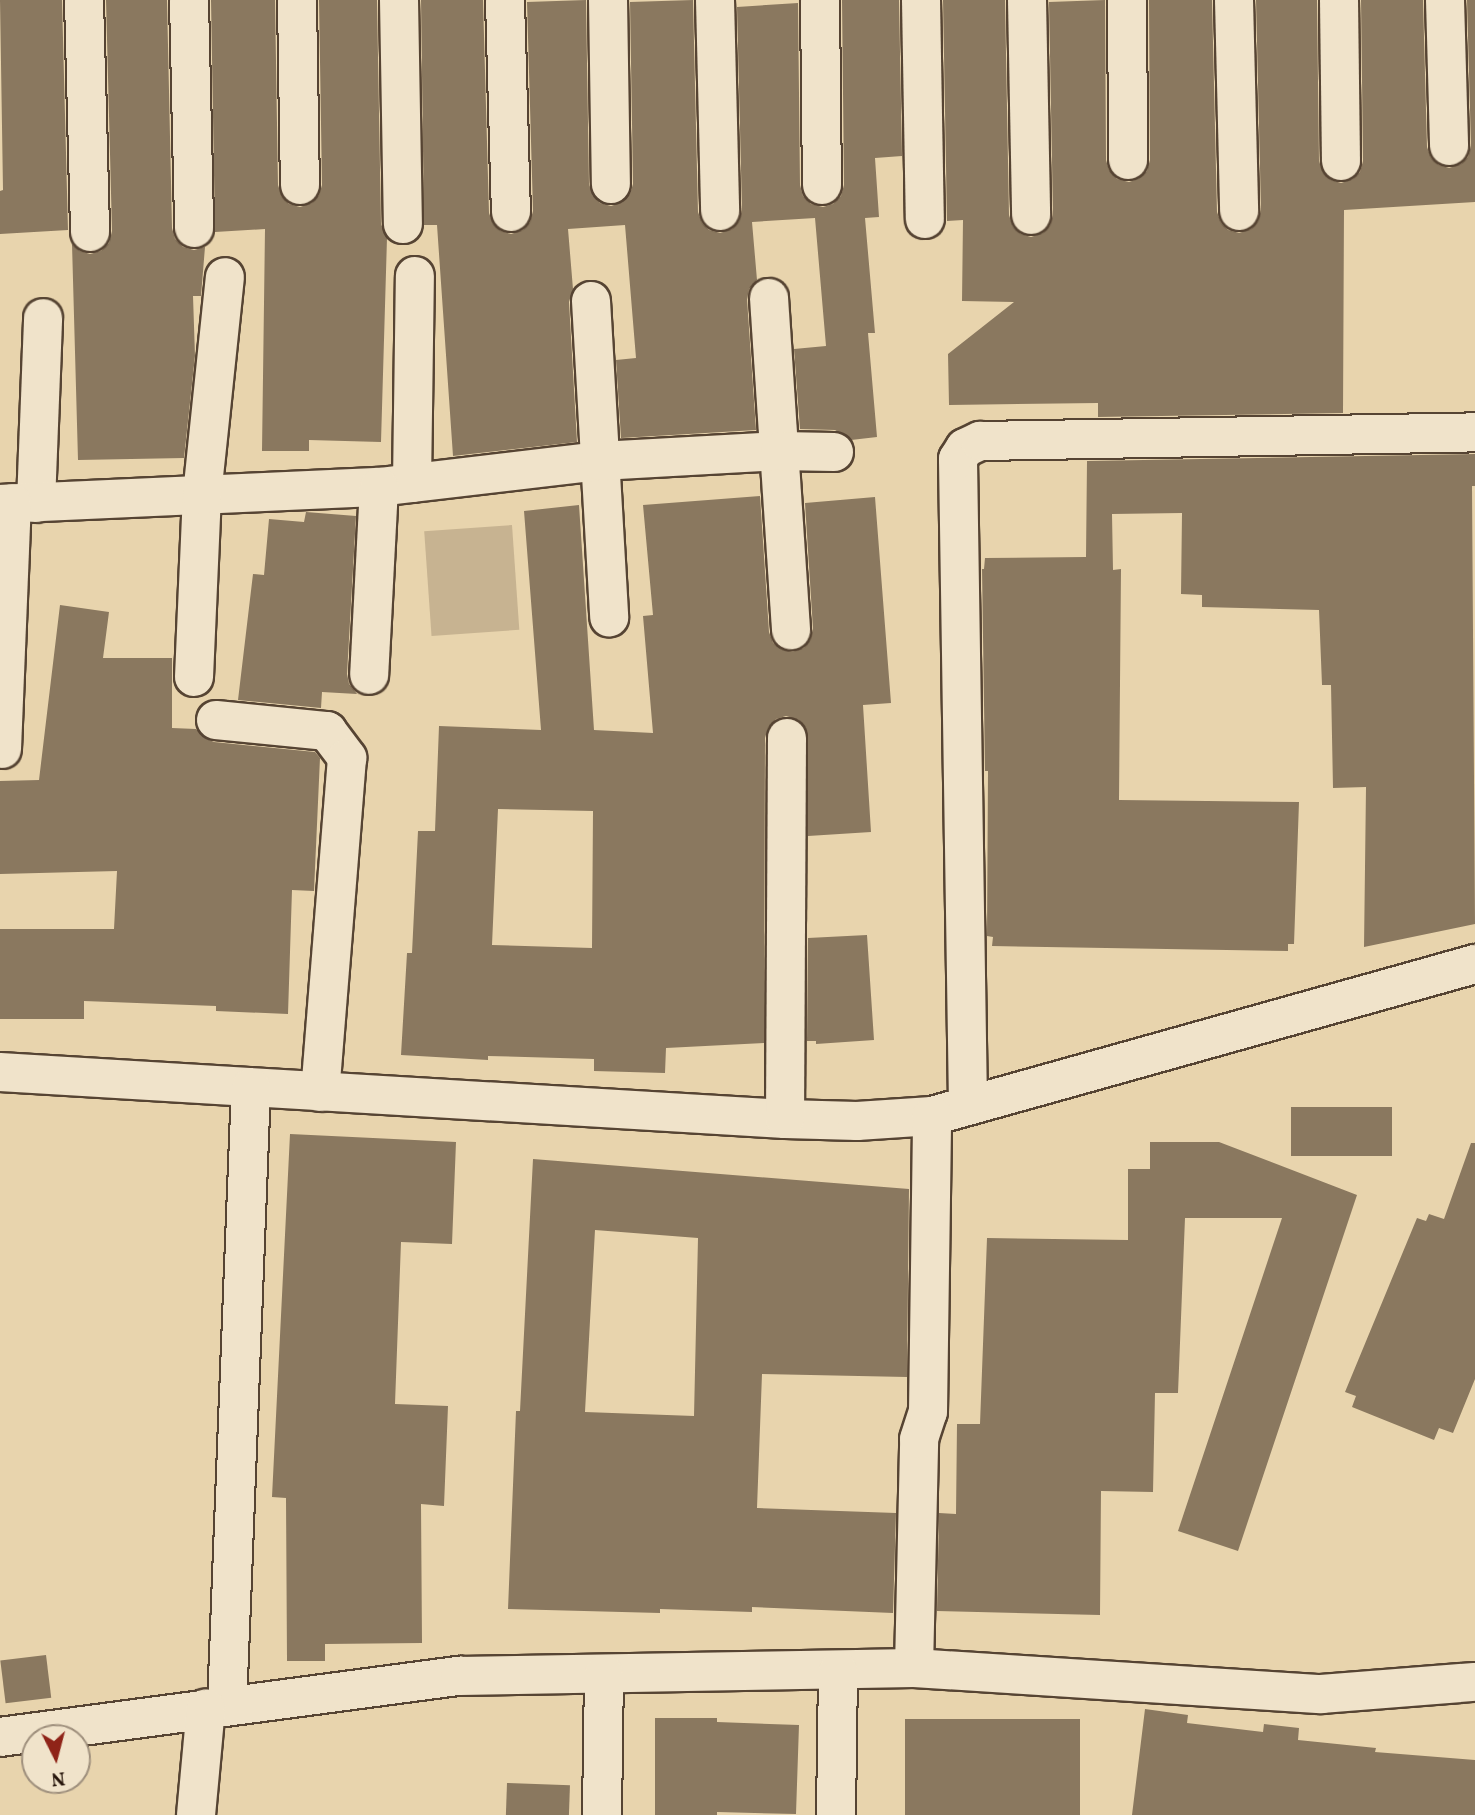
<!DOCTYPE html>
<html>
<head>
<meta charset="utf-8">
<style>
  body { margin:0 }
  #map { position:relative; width:1475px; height:1815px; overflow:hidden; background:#e8d4ad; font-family:Vollkorn,serif }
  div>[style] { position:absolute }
  .green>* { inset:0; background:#c7b391; transform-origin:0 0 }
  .building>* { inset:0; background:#8a785f; transform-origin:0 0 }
  .roads { filter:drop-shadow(2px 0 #564433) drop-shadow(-2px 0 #564433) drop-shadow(0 2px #564433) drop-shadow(0 -2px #564433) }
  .minor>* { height:38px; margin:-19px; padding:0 19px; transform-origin:19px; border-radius:19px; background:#f0e3ca }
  span { translate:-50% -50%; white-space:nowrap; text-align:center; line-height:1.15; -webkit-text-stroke:7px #f0e3ca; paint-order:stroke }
  .north { position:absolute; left:21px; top:1724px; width:70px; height:70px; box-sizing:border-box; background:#f0e3ca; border:2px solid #9f907d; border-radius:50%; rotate:174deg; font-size:19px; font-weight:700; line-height:28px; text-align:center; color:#25140a }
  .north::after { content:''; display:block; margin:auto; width:24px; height:32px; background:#8f2418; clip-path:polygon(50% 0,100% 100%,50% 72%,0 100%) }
</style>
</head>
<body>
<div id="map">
  <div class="green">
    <i style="left:512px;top:525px;width:105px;height:88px;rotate:86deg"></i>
  </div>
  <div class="building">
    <i style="clip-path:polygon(0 0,62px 0,68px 230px,0 234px,0 191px,3px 190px)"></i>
    <i style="clip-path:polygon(106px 0,167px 0,172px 228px,175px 239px,183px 247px,194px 250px,205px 247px,201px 296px,193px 296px,195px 356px,184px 458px,78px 460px,72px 244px,80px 251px,90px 254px,101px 251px,109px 243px,112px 231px)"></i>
    <i style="clip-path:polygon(211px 0,275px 0,278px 185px,282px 197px,289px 204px,300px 207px,312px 203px,319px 195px,322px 185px,319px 0,377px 0,381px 224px,387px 238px,381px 442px,309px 440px,309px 451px,262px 451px,265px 229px,215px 232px)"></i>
    <i style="clip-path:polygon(421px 0,483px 0,489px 213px,493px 224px,501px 231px,511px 234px,523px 230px,530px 222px,533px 211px,527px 2px,586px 0,589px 184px,593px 196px,600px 203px,611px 206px,623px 202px,630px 194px,633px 184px,630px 2px,693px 0,698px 212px,702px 223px,709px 230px,720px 233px,732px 229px,739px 221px,742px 210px,737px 7px,798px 3px,800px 185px,803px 196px,811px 204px,823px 207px,833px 204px,841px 196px,844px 185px,842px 0,899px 0,902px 156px,875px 158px,879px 217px,865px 218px,875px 333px,868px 333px,877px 437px,851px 440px,835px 430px,800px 429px,794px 349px,826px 346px,815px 218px,752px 222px,757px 280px,749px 289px,747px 299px,756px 430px,621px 438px,616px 360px,636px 358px,625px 225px,568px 229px,573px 289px,569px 302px,577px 442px,453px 456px,437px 225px,424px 225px)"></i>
    <i style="clip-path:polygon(943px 0,1005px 0,1009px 215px,1013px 227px,1021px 234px,1031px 237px,1043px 233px,1050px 225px,1053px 215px,1049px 2px,1105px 0,1106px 160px,1109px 170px,1117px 179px,1129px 182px,1138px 179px,1147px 171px,1150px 160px,1149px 0,1212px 0,1217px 212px,1221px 223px,1228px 230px,1239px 233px,1251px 229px,1258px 221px,1261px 210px,1256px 0,1317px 0,1319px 161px,1323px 173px,1331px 180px,1341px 183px,1353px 179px,1360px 172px,1363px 161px,1361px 0,1423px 0,1427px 147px,1431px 158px,1439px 165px,1449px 168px,1461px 164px,1468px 157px,1471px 146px,1467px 0,1475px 0,1475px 202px,1344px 210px,1343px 413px,1098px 417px,1098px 403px,949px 405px,948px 354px,1014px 302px,962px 301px,963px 220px,947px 221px)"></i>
    <i style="clip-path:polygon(1475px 454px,1475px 486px,1472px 486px,1475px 924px,1364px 947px,1366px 787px,1333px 788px,1331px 685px,1322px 685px,1319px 610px,1202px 607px,1202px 595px,1181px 594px,1182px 513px,1112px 514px,1113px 570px,1121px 569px,1119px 800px,1299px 802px,1294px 944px,1288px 944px,1288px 951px,992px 946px,993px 937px,987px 936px,988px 771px,985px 771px,982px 569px,984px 569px,985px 558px,1086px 557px,1087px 461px)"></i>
    <i style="clip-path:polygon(evenodd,760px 496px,769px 632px,773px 643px,781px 649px,792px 652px,804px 648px,810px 640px,813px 629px,805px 503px,875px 497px,891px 703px,863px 705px,871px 832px,808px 836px,806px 728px,799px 720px,786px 716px,776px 719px,768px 728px,765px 738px,764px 1043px,666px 1048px,665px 1073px,594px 1071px,594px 1059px,488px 1056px,488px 1060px,401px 1055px,407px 953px,412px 953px,418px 831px,435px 831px,439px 726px,541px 730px,524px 511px,579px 505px,594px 730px,653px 733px,643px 616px,653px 615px,643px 505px,760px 496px,498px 809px,593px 811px,592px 948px,492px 945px,498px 809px)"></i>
    <i style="clip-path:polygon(306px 512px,356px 516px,347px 674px,349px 684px,357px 694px,322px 692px,321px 708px,238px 700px,253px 574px,264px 575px,269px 519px,304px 522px)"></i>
    <i style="clip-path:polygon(60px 605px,109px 612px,103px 658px,172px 658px,172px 728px,196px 729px,203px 737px,214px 742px,315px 752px,320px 758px,314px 891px,292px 890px,288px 1014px,216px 1011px,216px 1006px,84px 1001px,84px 1019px,0 1019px,0 929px,114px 929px,117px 871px,0 874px,0 781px,39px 780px)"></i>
    <i style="clip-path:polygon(867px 935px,874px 1040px,816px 1044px,816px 1041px,807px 1041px,808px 938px)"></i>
    <i style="left:1291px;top:1107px;width:101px;height:49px"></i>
    <i style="clip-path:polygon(290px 1134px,456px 1142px,452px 1244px,401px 1242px,395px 1404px,448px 1406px,444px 1506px,421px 1504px,422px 1643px,325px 1644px,325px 1661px,287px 1661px,286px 1498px,272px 1497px)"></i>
    <i style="clip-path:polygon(1150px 1142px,1219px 1142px,1357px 1195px,1238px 1551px,1178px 1531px,1282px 1218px,1185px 1218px,1178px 1393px,1155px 1393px,1153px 1492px,1101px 1491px,1100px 1615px,937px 1611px,939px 1513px,956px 1514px,957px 1424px,980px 1424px,987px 1238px,1128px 1240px,1128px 1169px,1150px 1169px)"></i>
    <i style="clip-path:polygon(1471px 1143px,1475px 1143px,1475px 1379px,1453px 1433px,1439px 1428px,1434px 1440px,1352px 1407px,1356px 1396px,1345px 1392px,1417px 1218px,1426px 1221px,1429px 1214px,1444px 1219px)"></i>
    <i style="clip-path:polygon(evenodd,533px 1159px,909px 1189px,907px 1377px,762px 1374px,757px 1508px,896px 1513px,893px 1613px,752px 1607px,752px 1612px,660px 1609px,660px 1613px,508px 1609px,516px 1411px,520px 1411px,533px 1159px,595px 1230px,698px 1238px,694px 1416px,585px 1412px,595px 1230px)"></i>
    <i style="left:46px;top:1655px;width:43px;height:46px;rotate:83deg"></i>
    <i style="clip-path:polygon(1145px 1709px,1188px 1715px,1187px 1723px,1263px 1732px,1264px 1724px,1299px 1728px,1298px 1740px,1376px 1748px,1375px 1752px,1475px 1760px,1475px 1815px,1132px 1815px)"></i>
    <i style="clip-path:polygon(655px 1718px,717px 1718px,717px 1722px,799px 1725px,796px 1814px,717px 1812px,717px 1815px,655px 1815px)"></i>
    <i style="left:905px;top:1719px;width:175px;height:96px"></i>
    <i style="left:507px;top:1783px;width:63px;height:32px;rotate:2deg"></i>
  </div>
  <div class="roads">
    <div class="minor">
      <i style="left:84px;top:0;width:232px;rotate:88.5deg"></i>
      <i style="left:189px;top:0;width:228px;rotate:88.7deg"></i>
      <i style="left:297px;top:0;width:185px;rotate:89.1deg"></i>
      <i style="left:399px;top:0;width:224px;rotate:89deg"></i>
      <i style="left:505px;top:0;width:212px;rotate:88.4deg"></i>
      <i style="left:608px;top:0;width:184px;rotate:89.1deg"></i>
      <i style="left:715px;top:0;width:211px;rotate:88.6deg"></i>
      <i style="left:820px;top:0;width:185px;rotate:89.4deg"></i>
      <i style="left:921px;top:0;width:219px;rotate:89deg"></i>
      <i style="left:1027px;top:0;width:215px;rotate:88.9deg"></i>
      <i style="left:1127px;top:0;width:160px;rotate:89.6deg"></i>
      <i style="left:1234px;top:0;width:211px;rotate:88.6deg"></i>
      <i style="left:1339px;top:0;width:161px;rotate:89.3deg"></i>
      <i style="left:1445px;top:0;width:146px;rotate:88.4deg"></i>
      <i style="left:769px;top:298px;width:333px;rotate:86.2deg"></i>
      <i style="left:591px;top:301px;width:317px;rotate:86.7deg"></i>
      <i style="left:412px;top:483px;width:207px;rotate:-89.2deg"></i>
      <i style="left:379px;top:487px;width:223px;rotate:-6.7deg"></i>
      <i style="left:600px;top:461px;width:180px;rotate:-3.2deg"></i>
      <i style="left:780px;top:451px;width:54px;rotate:1.1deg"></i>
      <i style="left:36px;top:503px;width:185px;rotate:-87.8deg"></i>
      <i style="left:0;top:504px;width:379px;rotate:-2.6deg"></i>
      <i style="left:379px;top:487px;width:188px;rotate:93deg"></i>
      <i style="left:194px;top:677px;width:182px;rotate:-87.5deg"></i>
      <i style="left:202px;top:495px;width:219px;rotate:-84deg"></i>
      <i style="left:216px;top:720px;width:112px;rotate:5.7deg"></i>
      <i style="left:327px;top:731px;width:34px;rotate:53deg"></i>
      <i style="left:347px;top:758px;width:335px;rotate:94.6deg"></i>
      <i style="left:2px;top:749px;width:246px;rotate:-87.7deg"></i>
      <i style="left:0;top:1072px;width:786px;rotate:3.43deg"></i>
      <i style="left:785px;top:1119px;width:72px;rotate:1.6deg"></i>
      <i style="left:857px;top:1121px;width:75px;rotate:-3.8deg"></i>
      <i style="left:932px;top:1116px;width:564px;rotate:-15.64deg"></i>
      <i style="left:968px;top:1104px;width:645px;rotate:-90.89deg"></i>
      <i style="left:958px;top:459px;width:13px;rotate:-58deg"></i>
      <i style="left:965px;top:448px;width:17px;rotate:-25deg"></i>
      <i style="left:980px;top:441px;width:495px;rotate:-1deg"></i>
      <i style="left:785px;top:1119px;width:381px;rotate:-89.7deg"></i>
      <i style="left:914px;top:1668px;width:229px;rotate:-88.7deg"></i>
      <i style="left:919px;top:1439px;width:28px;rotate:-72deg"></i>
      <i style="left:928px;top:1412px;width:296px;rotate:-89.2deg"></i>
      <i style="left:227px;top:1706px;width:619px;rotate:-87.78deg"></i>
      <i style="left:0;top:1737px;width:464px;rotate:-7.6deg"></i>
      <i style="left:460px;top:1676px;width:454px;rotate:-1deg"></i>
      <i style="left:914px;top:1668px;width:408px;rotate:3.7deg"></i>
      <i style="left:1321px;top:1694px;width:154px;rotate:-4.5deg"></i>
      <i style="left:196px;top:1815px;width:107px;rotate:-84.7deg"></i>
      <i style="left:602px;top:1815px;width:141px;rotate:-89.2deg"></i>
      <i style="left:836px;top:1815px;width:144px;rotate:-89.2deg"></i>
    </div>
  </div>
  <div class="north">N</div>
</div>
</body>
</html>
